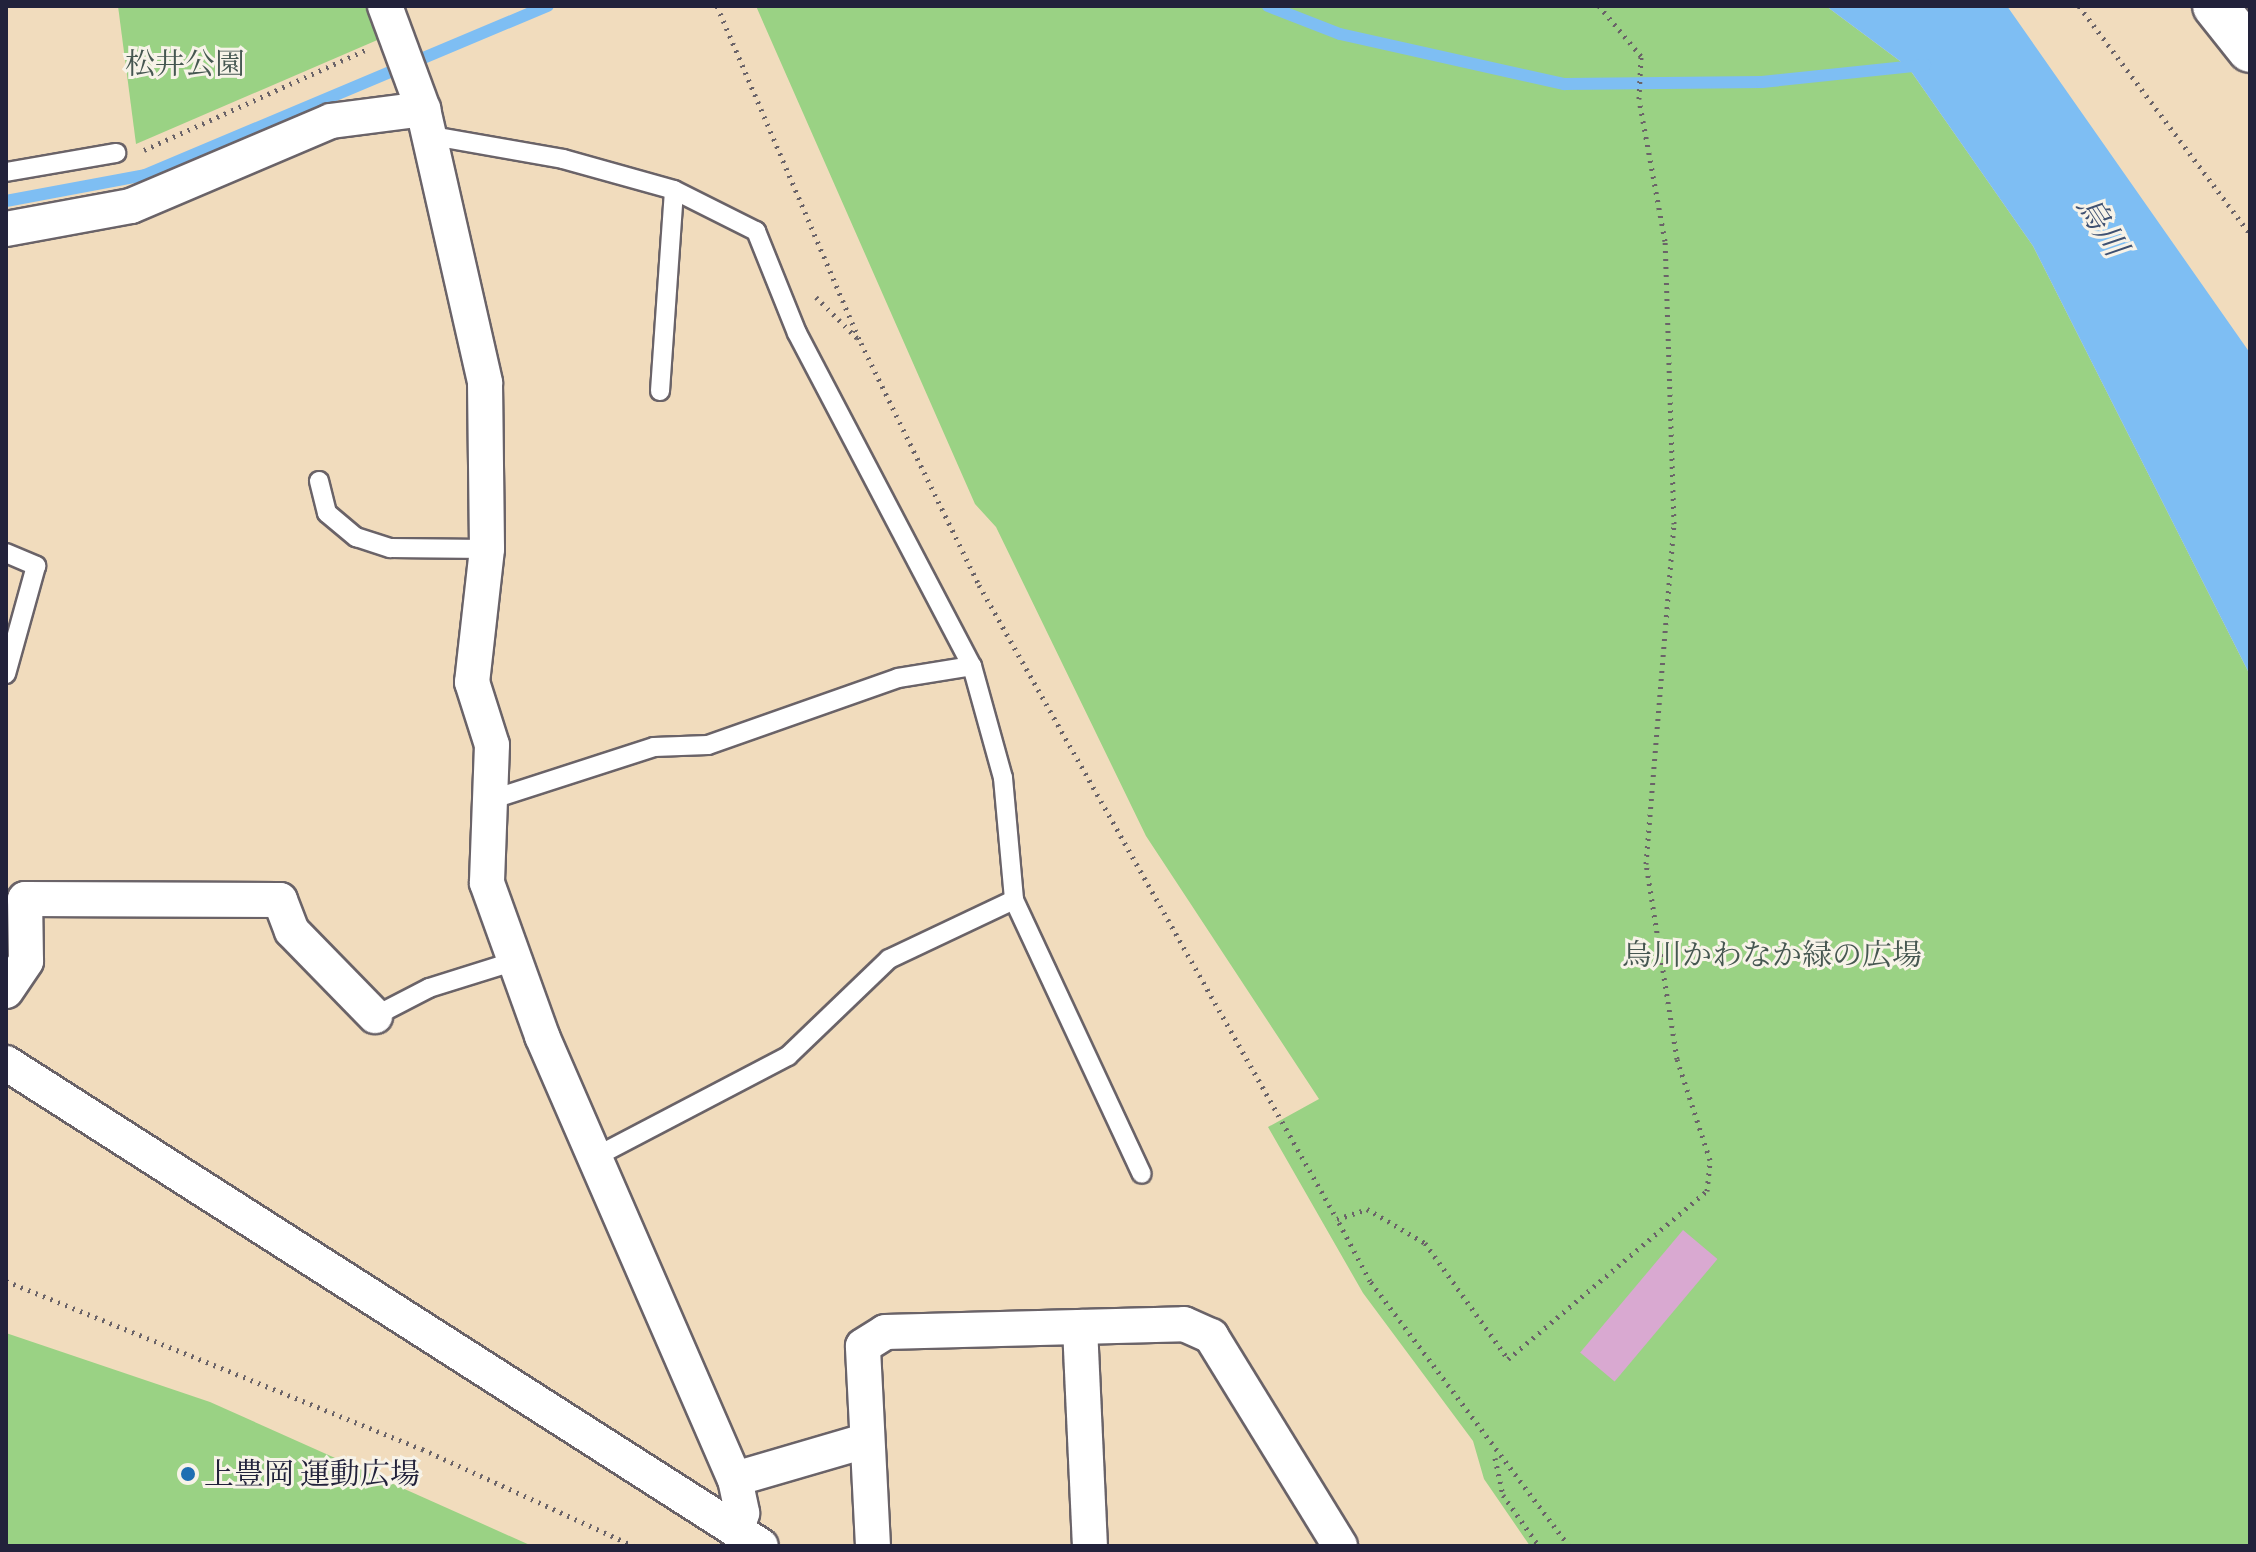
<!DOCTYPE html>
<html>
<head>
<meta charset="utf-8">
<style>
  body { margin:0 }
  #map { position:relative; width:2256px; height:1552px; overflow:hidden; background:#f1dcbd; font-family:"EB Garamond","Noto Serif JP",serif }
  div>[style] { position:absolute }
  .green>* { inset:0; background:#9ad284 }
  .water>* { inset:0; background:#7ebef3 }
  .stream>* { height:12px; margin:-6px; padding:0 6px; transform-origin:6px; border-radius:6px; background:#7ebef3 }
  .building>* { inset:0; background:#d9a9d1; transform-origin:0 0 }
  .path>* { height:5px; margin-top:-2.5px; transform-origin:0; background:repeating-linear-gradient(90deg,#6a6368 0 2px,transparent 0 8px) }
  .roads { filter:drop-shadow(2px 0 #6a6368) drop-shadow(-2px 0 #6a6368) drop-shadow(0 2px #6a6368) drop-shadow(0 -2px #6a6368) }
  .lane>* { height:18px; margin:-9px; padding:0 9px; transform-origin:9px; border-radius:9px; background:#fff }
  .street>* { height:34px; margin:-17px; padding:0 17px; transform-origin:17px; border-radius:17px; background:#fff }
  .highway>* { height:44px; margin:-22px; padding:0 22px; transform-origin:22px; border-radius:22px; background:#fff }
  .dots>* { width:22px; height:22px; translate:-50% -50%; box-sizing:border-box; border:4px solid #f7f3e8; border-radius:50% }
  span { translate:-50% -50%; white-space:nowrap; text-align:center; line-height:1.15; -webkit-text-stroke:6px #f7f3e8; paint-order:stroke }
  .park-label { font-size:30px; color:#465751 }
  .poi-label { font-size:30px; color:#22223b }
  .left { translate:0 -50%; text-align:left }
  .water-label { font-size:32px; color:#3e5172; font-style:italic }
  .frame { position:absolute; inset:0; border:8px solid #22223b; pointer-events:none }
</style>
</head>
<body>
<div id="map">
  <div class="green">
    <i style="clip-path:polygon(118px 6px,372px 6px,382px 38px,136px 144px)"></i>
    <i style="clip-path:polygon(756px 6px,1826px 6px,1908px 67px,2033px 246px,2250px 675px,2250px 1546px,1530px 1546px,1484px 1479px,1473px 1441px,1363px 1293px,1268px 1127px,1319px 1099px,1146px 836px,996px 527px,975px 504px)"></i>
    <i style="clip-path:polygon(6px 1333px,210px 1402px,532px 1546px,6px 1546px)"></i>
  </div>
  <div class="water">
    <i style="clip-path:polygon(1826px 6px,2007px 6px,2250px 353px,2250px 675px,2033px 246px,1908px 67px)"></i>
  </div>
  <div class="stream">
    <i style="left:1268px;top:6px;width:77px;rotate:21.3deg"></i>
    <i style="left:1340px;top:34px;width:230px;rotate:12.6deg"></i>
    <i style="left:1564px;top:84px;width:198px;rotate:-0.6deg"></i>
    <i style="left:1762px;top:82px;width:164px;rotate:-6deg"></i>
    <i style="left:6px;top:201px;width:141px;rotate:-10.6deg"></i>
    <i style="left:145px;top:175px;width:437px;rotate:-22.8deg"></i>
  </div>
  <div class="building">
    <i style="left:1683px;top:1230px;width:45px;height:160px;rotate:40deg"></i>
  </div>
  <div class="path">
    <i style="left:717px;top:6px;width:366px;rotate:66.9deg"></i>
    <i style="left:861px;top:343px;width:269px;rotate:64deg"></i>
    <i style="left:979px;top:585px;width:728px;rotate:60.55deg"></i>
    <i style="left:2079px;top:6px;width:285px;rotate:53.1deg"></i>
    <i style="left:144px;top:150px;width:243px;rotate:-24.3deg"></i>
    <i style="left:816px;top:297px;width:58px;rotate:45deg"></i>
    <i style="left:6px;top:1281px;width:449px;rotate:22deg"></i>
    <i style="left:422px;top:1449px;width:233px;rotate:24.6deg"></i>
    <i style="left:1495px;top:1458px;width:38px;rotate:78deg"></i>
    <i style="left:1503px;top:1495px;width:62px;rotate:54.8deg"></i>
    <i style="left:1569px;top:1546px;width:331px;rotate:-126.9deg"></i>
    <i style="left:1370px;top:1281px;width:70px;rotate:-118deg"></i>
    <i style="left:1337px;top:1219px;width:32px;rotate:-18deg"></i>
    <i style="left:1367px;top:1209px;width:67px;rotate:30.4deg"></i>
    <i style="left:1425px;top:1243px;width:143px;rotate:54.4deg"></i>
    <i style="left:1508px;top:1359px;width:260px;rotate:-40.2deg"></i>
    <i style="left:1707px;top:1191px;width:31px;rotate:-84deg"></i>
    <i style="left:1710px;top:1160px;width:106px;rotate:-108.1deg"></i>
    <i style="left:1677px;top:1059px;width:197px;rotate:-99deg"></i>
    <i style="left:1646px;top:864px;width:341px;rotate:-85.3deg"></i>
    <i style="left:1674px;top:524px;width:283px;rotate:-91.8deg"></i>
    <i style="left:1665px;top:241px;width:144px;rotate:-100.4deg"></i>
    <i style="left:1639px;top:99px;width:43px;rotate:-87.3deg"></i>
    <i style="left:1641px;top:56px;width:65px;rotate:-130deg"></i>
  </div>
  <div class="roads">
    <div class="lane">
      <i style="left:427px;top:135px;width:138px;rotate:10deg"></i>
      <i style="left:563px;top:159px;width:115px;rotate:15.6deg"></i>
      <i style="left:674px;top:190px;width:92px;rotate:26.6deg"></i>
      <i style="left:756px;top:231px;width:110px;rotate:68.1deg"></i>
      <i style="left:797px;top:333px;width:376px;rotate:62.3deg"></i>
      <i style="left:972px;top:666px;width:116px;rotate:74.5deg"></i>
      <i style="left:1003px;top:778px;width:122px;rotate:84.8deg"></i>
      <i style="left:1014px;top:900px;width:302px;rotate:65deg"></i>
      <i style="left:6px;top:172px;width:112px;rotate:-9.8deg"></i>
      <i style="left:660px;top:391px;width:201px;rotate:-86deg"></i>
      <i style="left:319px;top:481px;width:33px;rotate:76deg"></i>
      <i style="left:327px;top:513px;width:38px;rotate:40deg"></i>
      <i style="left:356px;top:537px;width:36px;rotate:18deg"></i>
      <i style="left:390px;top:548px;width:97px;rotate:0.6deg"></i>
      <i style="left:6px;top:553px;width:33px;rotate:23deg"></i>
      <i style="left:36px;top:566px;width:112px;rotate:105.5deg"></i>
      <i style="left:487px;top:801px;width:176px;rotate:-17.9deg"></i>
      <i style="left:654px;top:747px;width:54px;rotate:-2.1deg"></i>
      <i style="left:708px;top:745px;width:201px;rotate:-19.4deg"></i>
      <i style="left:898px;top:678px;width:75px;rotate:-9.2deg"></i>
      <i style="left:375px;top:1016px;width:61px;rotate:-27.4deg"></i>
      <i style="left:429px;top:988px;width:90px;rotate:-17.4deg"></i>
      <i style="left:595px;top:1157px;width:218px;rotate:-27.6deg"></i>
      <i style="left:788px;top:1056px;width:140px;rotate:-43.8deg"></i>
      <i style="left:889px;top:959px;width:138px;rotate:-25.3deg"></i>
    </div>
    <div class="street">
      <i style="left:385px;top:6px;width:110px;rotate:69.7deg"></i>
      <i style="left:423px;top:109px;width:281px;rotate:77.2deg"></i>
      <i style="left:485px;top:383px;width:166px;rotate:89.3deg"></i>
      <i style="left:487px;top:549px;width:134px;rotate:96.4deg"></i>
      <i style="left:472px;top:682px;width:66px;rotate:72.4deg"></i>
      <i style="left:492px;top:745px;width:138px;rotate:92.1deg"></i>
      <i style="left:487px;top:883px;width:163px;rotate:70.2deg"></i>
      <i style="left:542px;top:1036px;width:483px;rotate:66.5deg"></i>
      <i style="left:735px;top:1479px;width:35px;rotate:78deg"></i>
      <i style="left:742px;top:1513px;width:19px;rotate:106deg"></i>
      <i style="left:6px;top:229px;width:127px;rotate:-10.4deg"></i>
      <i style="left:131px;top:206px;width:217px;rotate:-23deg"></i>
      <i style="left:331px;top:121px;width:93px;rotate:-7.4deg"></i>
      <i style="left:6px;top:991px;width:36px;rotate:-56deg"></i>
      <i style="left:26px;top:961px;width:62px;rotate:-90.9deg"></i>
      <i style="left:25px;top:899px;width:255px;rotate:0.2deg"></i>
      <i style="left:280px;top:900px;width:33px;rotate:69deg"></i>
      <i style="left:292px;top:931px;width:119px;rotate:45.7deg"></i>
      <i style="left:6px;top:1063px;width:896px;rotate:32.61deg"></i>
      <i style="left:1080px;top:1327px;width:219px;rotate:87.4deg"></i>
      <i style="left:735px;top:1479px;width:135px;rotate:-16.3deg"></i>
      <i style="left:873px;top:1546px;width:200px;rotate:-92.9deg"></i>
      <i style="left:863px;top:1346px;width:26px;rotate:-32deg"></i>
      <i style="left:885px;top:1332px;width:299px;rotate:-1.5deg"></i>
      <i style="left:1184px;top:1324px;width:30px;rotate:24deg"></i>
      <i style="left:1211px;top:1336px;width:246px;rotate:58.4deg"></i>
    </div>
    <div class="highway">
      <i style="left:2215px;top:6px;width:56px;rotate:51.5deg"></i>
    </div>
  </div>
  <div class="dots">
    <i style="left:188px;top:1474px;background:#1f6fb2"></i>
  </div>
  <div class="park-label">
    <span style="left:185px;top:64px">松井公園</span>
    <span style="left:1772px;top:955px">烏川かわなか緑の広場</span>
  </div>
  <div class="poi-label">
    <span class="left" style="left:204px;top:1474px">上豊岡 運動広場</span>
  </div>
  <div class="water-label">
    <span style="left:2102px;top:226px;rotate:57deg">烏川</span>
  </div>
  <div class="frame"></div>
</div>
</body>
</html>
